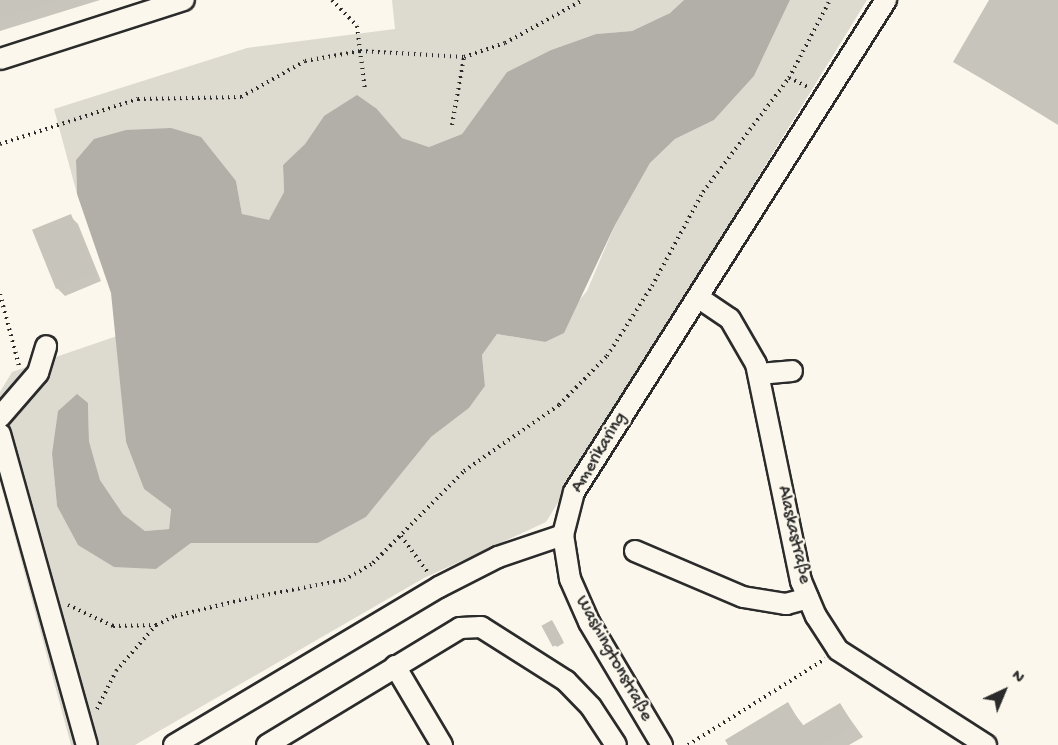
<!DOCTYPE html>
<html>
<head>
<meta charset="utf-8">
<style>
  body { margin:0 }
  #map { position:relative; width:1058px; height:745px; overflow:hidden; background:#fbf7ec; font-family:"Gochi Hand",sans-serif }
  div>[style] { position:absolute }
  .green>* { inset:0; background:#dddad0 }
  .water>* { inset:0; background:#b1afa7 }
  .shadow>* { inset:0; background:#0003 }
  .building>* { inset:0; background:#c7c4bc; transform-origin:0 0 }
  .path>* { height:4px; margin-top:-2px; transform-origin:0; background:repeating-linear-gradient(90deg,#2b2b2b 0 1.5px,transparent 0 6px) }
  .roads { filter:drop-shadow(2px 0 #2b2b2b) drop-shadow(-2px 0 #2b2b2b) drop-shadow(0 2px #2b2b2b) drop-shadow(0 -2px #2b2b2b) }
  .minor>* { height:20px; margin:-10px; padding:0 10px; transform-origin:10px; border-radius:10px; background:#fbf7ec }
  span { translate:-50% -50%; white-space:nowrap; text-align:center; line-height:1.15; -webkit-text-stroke:4.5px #fbf7ec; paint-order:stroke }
  .street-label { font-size:18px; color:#2b2b2b }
  .north { position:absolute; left:974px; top:661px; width:60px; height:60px; -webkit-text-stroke:4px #fbf7ec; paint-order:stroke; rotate:44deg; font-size:16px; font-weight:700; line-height:24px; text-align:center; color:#2b2b2b }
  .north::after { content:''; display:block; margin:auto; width:21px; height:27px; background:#2b2b2b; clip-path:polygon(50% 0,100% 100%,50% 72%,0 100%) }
</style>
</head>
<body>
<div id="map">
  <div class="green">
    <i style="clip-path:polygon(392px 0,684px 0,670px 13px,632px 31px,596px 34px,551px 50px,507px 72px,462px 134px,429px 147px,402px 138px,377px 109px,324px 116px,305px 144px,283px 165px,284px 192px,269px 221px,242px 214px,236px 181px,76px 160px,77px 194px,54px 109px,247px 48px,395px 29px)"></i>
    <i style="clip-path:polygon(790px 0,867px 0,546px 522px,424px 578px,135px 745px,71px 745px,0 482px,0 392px,12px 372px,117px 336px,126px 442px,144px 489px,171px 508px,169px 529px,145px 531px,123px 514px,100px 480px,89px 441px,88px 403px,52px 454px,57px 506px,78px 545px,156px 569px,191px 543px,318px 543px,366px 517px,431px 437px,469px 408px,485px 386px,482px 355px,497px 334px,545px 342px,587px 291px,615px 225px,650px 163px,675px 139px,714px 120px,754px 76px)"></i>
  </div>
  <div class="water">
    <i style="clip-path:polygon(684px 0,790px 0,754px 76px,714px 120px,675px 139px,650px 163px,615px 225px,564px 333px,545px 342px,497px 334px,482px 355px,485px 386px,469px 408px,431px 437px,366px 517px,318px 543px,191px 543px,156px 569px,114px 567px,78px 545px,57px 506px,52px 454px,58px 411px,77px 394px,88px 403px,89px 441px,100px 480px,123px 514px,145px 531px,169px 529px,171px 509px,144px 489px,126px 442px,111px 293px,77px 194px,76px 160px,94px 139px,126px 130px,171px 128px,201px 137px,236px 181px,242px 214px,269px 220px,284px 192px,283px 165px,305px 144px,324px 116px,357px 95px,377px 109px,402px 138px,429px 147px,462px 134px,507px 72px,551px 50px,596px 34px,632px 31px,670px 13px)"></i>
  </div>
  <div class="shadow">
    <i style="clip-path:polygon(0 0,100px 0,0 31px)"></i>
    <i style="clip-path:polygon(991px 0,1058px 0,1058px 125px,955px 62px)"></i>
    <i style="clip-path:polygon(70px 216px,78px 224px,101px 281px,65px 296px,57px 288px)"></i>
    <i style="clip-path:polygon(554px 624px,564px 643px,557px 647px,555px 645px)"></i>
    <i style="clip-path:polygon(787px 704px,804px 726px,840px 705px,863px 737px,849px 745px,730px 745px)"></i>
  </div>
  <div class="building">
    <i style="clip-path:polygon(0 0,56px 0,56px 1px,0 18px)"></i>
    <i style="clip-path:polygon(989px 0,1058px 0,1058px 123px,953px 62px)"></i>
    <i style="left:71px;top:214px;width:64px;height:42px;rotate:68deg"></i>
    <i style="left:552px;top:620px;width:24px;height:12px;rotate:62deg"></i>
    <i style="clip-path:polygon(788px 702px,802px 726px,840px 703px,854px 726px,822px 745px,728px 745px,725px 740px)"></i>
  </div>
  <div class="path">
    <i style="left:332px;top:0;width:36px;rotate:46deg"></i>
    <i style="left:357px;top:26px;width:64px;rotate:82.9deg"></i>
    <i style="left:789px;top:78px;width:88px;rotate:-62.3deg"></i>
    <i style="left:452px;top:125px;width:69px;rotate:-80deg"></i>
    <i style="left:0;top:144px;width:145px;rotate:-18.1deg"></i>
    <i style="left:138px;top:99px;width:103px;rotate:-1.1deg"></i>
    <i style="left:241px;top:97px;width:73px;rotate:-29.4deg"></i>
    <i style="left:305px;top:61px;width:56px;rotate:-10.3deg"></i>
    <i style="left:360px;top:51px;width:104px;rotate:3.3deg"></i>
    <i style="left:464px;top:57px;width:43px;rotate:-18.9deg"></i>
    <i style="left:505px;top:43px;width:89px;rotate:-28.9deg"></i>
    <i style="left:0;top:294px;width:74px;rotate:75.2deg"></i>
    <i style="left:401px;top:536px;width:47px;rotate:53.6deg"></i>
    <i style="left:68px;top:605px;width:50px;rotate:25deg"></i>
    <i style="left:113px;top:626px;width:43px;rotate:-1.3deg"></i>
    <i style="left:156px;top:625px;width:21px;rotate:-25deg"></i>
    <i style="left:175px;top:616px;width:72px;rotate:-13.7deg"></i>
    <i style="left:245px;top:599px;width:101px;rotate:-10.9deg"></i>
    <i style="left:344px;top:580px;width:34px;rotate:-30deg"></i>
    <i style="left:373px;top:563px;width:129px;rotate:-45.3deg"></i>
    <i style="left:464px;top:471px;width:116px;rotate:-34.8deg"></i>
    <i style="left:559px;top:405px;width:69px;rotate:-45.6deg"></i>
    <i style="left:607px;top:356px;width:83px;rotate:-57.3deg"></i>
    <i style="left:652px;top:286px;width:107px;rotate:-61.5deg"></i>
    <i style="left:703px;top:192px;width:143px;rotate:-53deg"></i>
    <i style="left:789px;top:78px;width:21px;rotate:25deg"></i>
    <i style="left:97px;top:709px;width:42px;rotate:-63.4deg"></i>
    <i style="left:116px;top:671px;width:61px;rotate:-49deg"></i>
    <i style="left:688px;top:745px;width:162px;rotate:-32.1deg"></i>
  </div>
  <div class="roads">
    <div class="minor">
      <i style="left:0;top:59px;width:193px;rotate:-17.8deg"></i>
      <i style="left:699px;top:298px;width:37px;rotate:34deg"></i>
      <i style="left:730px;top:319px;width:52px;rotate:60deg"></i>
      <i style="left:756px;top:364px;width:222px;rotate:78.3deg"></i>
      <i style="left:801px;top:581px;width:38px;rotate:67deg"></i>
      <i style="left:816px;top:616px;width:40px;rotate:57.1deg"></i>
      <i style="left:838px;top:650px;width:176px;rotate:32.7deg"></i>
      <i style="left:759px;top:374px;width:33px;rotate:-5deg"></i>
      <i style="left:0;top:417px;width:58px;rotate:-49.2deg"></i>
      <i style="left:38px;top:373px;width:28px;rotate:-73deg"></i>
      <i style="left:0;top:434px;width:323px;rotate:74.4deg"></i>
      <i style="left:635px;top:551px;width:117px;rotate:23.1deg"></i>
      <i style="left:743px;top:597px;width:44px;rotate:9.2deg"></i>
      <i style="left:786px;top:604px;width:23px;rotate:-15deg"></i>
      <i style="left:395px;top:666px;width:92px;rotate:59.3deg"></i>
      <i style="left:174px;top:745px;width:309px;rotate:-30.8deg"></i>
      <i style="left:439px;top:587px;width:66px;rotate:-27deg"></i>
      <i style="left:498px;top:557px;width:69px;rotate:-18.7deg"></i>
      <i style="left:267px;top:745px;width:226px;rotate:-31.2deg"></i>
      <i style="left:460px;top:628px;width:21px;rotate:-3deg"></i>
      <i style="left:481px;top:627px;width:101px;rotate:32.4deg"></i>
      <i style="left:566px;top:681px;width:36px;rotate:46deg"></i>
      <i style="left:591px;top:707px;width:45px;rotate:56.7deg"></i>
      <i style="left:662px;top:745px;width:143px;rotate:-120.7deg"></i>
      <i style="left:589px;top:622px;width:47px;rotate:-113.8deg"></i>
      <i style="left:570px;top:579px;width:45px;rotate:-99deg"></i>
      <i style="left:563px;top:535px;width:44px;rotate:-75.7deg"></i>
      <i style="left:574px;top:492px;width:583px;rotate:-57.62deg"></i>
    </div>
  </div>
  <div class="street-label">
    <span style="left:600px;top:453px;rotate:-59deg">Amerikaring</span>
    <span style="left:793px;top:535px;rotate:77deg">Alaskastraße</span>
    <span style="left:613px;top:659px;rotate:61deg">Washingtonstraße</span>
  </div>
  <div class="north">N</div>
</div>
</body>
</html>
